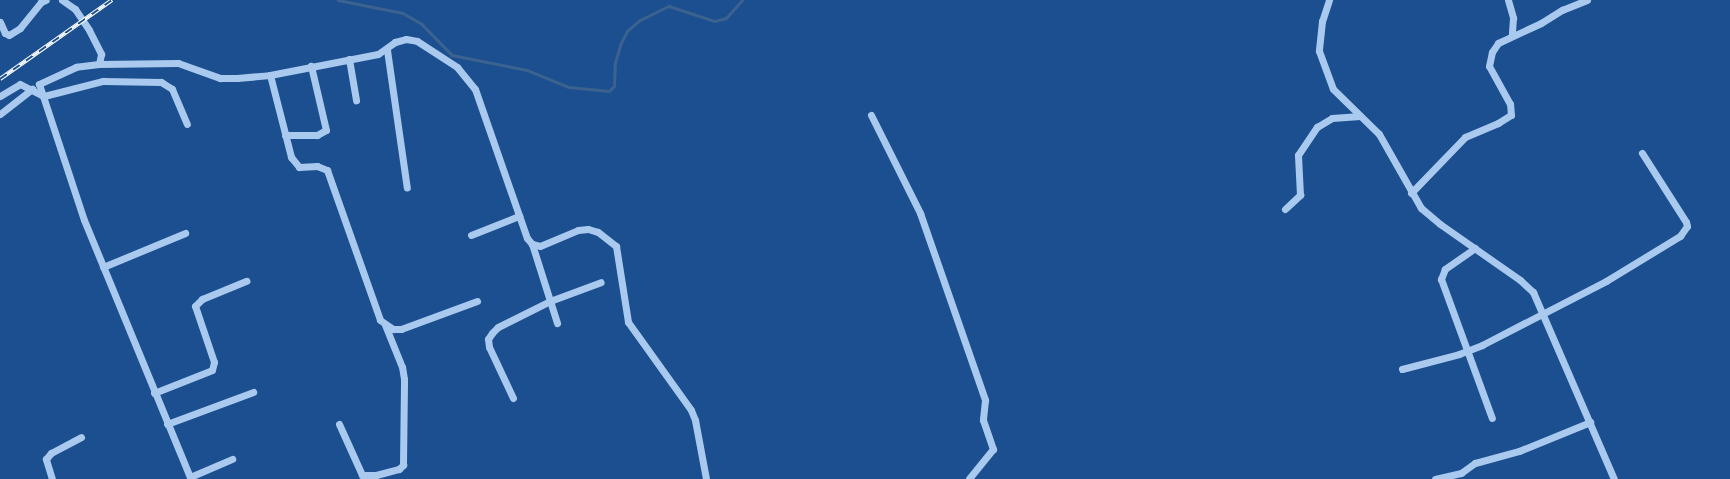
<!DOCTYPE html>
<html>
<head>
<meta charset="utf-8">
<style>
  body { margin:0 }
  #map { position:relative; width:1730px; height:479px; overflow:hidden; background:#1b4f8f; font-family:"Noto Sans",sans-serif }
  div>[style] { position:absolute }
  .stream>* { height:2.5px; margin:-1.25px; padding:0 1.25px; transform-origin:1.25px; border-radius:1.25px; background:#3c6290 }
  .minor>* { height:7px; margin:-3.5px; padding:0 3.5px; transform-origin:3.5px; border-radius:3.5px; background:#a9c9ee }
  .rail>* { height:4px; margin-top:-2px; transform-origin:0; background:repeating-linear-gradient(90deg,#1b4f8f 0 8px,#fff 0 16px); box-sizing:border-box; border-block:1px solid #fff }
  span { translate:-50% -50%; white-space:nowrap; text-align:center; line-height:1.15; -webkit-text-stroke:3px #1b4f8f; paint-order:stroke }
</style>
</head>
<body>
<div id="map">
  <div class="stream">
    <i style="left:338px;top:0;width:66px;rotate:11.3deg"></i>
    <i style="left:403px;top:13px;width:22px;rotate:30deg"></i>
    <i style="left:422px;top:24px;width:43px;rotate:45.9deg"></i>
    <i style="left:452px;top:55px;width:76px;rotate:11.3deg"></i>
    <i style="left:527px;top:70px;width:45px;rotate:22deg"></i>
    <i style="left:569px;top:87px;width:40px;rotate:5.7deg"></i>
    <i style="left:609px;top:91px;width:7px;rotate:-45deg"></i>
    <i style="left:614px;top:86px;width:23px;rotate:-88deg"></i>
    <i style="left:615px;top:63px;width:19px;rotate:-74deg"></i>
    <i style="left:620px;top:45px;width:16px;rotate:-63deg"></i>
    <i style="left:627px;top:31px;width:17px;rotate:-40deg"></i>
    <i style="left:640px;top:20px;width:32px;rotate:-26deg"></i>
    <i style="left:669px;top:6px;width:48px;rotate:18.1deg"></i>
    <i style="left:715px;top:21px;width:11px;rotate:-15deg"></i>
    <i style="left:726px;top:18px;width:24px;rotate:-48deg"></i>
  </div>
  <div class="minor">
    <i style="left:62px;top:0;width:16px;rotate:35deg"></i>
    <i style="left:75px;top:9px;width:25px;rotate:56deg"></i>
    <i style="left:89px;top:30px;width:27px;rotate:63deg"></i>
    <i style="left:101px;top:54px;width:10px;rotate:101deg"></i>
    <i style="left:99px;top:64px;width:23px;rotate:173deg"></i>
    <i style="left:76px;top:67px;width:41px;rotate:155.3deg"></i>
    <i style="left:39px;top:84px;width:143px;rotate:71.7deg"></i>
    <i style="left:84px;top:220px;width:280px;rotate:67.6deg"></i>
    <i style="left:1329px;top:0;width:22px;rotate:108deg"></i>
    <i style="left:1322px;top:21px;width:30px;rotate:96deg"></i>
    <i style="left:1319px;top:51px;width:40px;rotate:69.8deg"></i>
    <i style="left:1333px;top:89px;width:64px;rotate:44.4deg"></i>
    <i style="left:1379px;top:134px;width:85px;rotate:60.4deg"></i>
    <i style="left:1421px;top:208px;width:25px;rotate:40deg"></i>
    <i style="left:1440px;top:224px;width:98px;rotate:35deg"></i>
    <i style="left:1520px;top:280px;width:18px;rotate:43deg"></i>
    <i style="left:1533px;top:292px;width:204px;rotate:66.6deg"></i>
    <i style="left:1508px;top:0;width:19px;rotate:74deg"></i>
    <i style="left:1513px;top:18px;width:16px;rotate:94deg"></i>
    <i style="left:0;top:22px;width:12px;rotate:66deg"></i>
    <i style="left:5px;top:33px;width:4px;rotate:27deg"></i>
    <i style="left:9px;top:35px;width:13px;rotate:-32deg"></i>
    <i style="left:20px;top:28px;width:33px;rotate:-51deg"></i>
    <i style="left:41px;top:2px;width:5px;rotate:-22deg"></i>
    <i style="left:387px;top:50px;width:139px;rotate:81.8deg"></i>
    <i style="left:349px;top:59px;width:42px;rotate:80.3deg"></i>
    <i style="left:99px;top:64px;width:79px;rotate:-0.7deg"></i>
    <i style="left:178px;top:63px;width:45px;rotate:19.7deg"></i>
    <i style="left:220px;top:78px;width:17px"></i>
    <i style="left:237px;top:78px;width:33px;rotate:-5deg"></i>
    <i style="left:270px;top:75px;width:110px;rotate:-11deg"></i>
    <i style="left:378px;top:54px;width:21px;rotate:-35deg"></i>
    <i style="left:395px;top:42px;width:11px;rotate:-15deg"></i>
    <i style="left:406px;top:39px;width:11px;rotate:10deg"></i>
    <i style="left:417px;top:41px;width:48px;rotate:33deg"></i>
    <i style="left:457px;top:67px;width:28px;rotate:51deg"></i>
    <i style="left:475px;top:89px;width:158px;rotate:70.8deg"></i>
    <i style="left:527px;top:238px;width:8px;rotate:50deg"></i>
    <i style="left:532px;top:244px;width:8px;rotate:14deg"></i>
    <i style="left:540px;top:246px;width:41px;rotate:-22.8deg"></i>
    <i style="left:578px;top:230px;width:10px;rotate:-6deg"></i>
    <i style="left:588px;top:229px;width:10px;rotate:17deg"></i>
    <i style="left:598px;top:232px;width:23px;rotate:38deg"></i>
    <i style="left:616px;top:246px;width:77px;rotate:81deg"></i>
    <i style="left:628px;top:322px;width:108px;rotate:54.4deg"></i>
    <i style="left:691px;top:410px;width:11px;rotate:68deg"></i>
    <i style="left:695px;top:420px;width:60px;rotate:79.4deg"></i>
    <i style="left:270px;top:75px;width:85px;rotate:75.6deg"></i>
    <i style="left:291px;top:157px;width:13px;rotate:51deg"></i>
    <i style="left:299px;top:167px;width:18px;rotate:-3deg"></i>
    <i style="left:317px;top:166px;width:11px;rotate:22deg"></i>
    <i style="left:327px;top:170px;width:159px;rotate:70.5deg"></i>
    <i style="left:380px;top:320px;width:16px;rotate:35deg"></i>
    <i style="left:393px;top:329px;width:8px"></i>
    <i style="left:401px;top:329px;width:81px;rotate:-20.2deg"></i>
    <i style="left:0;top:96px;width:23px;rotate:-31deg"></i>
    <i style="left:20px;top:84px;width:27px;rotate:27deg"></i>
    <i style="left:44px;top:96px;width:61px;rotate:-14.3deg"></i>
    <i style="left:103px;top:81px;width:58px;rotate:1deg"></i>
    <i style="left:161px;top:82px;width:13px;rotate:32deg"></i>
    <i style="left:172px;top:89px;width:38px;rotate:67deg"></i>
    <i style="left:0;top:114px;width:41px;rotate:-38deg"></i>
    <i style="left:871px;top:115px;width:110px;rotate:63.4deg"></i>
    <i style="left:920px;top:213px;width:198px;rotate:70.8deg"></i>
    <i style="left:985px;top:400px;width:20px;rotate:96deg"></i>
    <i style="left:983px;top:420px;width:31px;rotate:71deg"></i>
    <i style="left:993px;top:449px;width:38px;rotate:129deg"></i>
    <i style="left:285px;top:135px;width:32px"></i>
    <i style="left:317px;top:135px;width:10px;rotate:-29deg"></i>
    <i style="left:326px;top:130px;width:66px;rotate:-103.2deg"></i>
    <i style="left:1411px;top:193px;width:78px;rotate:-46deg"></i>
    <i style="left:1465px;top:137px;width:36px;rotate:-23deg"></i>
    <i style="left:1498px;top:123px;width:15px;rotate:-32deg"></i>
    <i style="left:1511px;top:115px;width:11px;rotate:-95deg"></i>
    <i style="left:1510px;top:104px;width:43px;rotate:-118.9deg"></i>
    <i style="left:1489px;top:66px;width:14px;rotate:-78deg"></i>
    <i style="left:1492px;top:52px;width:11px;rotate:-56deg"></i>
    <i style="left:1498px;top:43px;width:47px;rotate:-24.9deg"></i>
    <i style="left:1541px;top:23px;width:25px;rotate:-32deg"></i>
    <i style="left:1562px;top:10px;width:27px;rotate:-22deg"></i>
    <i style="left:1285px;top:209px;width:21px;rotate:-43deg"></i>
    <i style="left:1300px;top:195px;width:40px;rotate:-92.9deg"></i>
    <i style="left:1298px;top:155px;width:34px;rotate:-56deg"></i>
    <i style="left:1317px;top:127px;width:17px;rotate:-31deg"></i>
    <i style="left:1332px;top:118px;width:28px;rotate:-4deg"></i>
    <i style="left:471px;top:235px;width:52px;rotate:-21.6deg"></i>
    <i style="left:532px;top:244px;width:83px;rotate:72.4deg"></i>
    <i style="left:1475px;top:248px;width:37px;rotate:145deg"></i>
    <i style="left:1445px;top:269px;width:11px;rotate:112deg"></i>
    <i style="left:1441px;top:279px;width:148px;rotate:69.9deg"></i>
    <i style="left:103px;top:267px;width:89px;rotate:-22.5deg"></i>
    <i style="left:1402px;top:369px;width:59px;rotate:-14.7deg"></i>
    <i style="left:1459px;top:354px;width:25px;rotate:-21deg"></i>
    <i style="left:1482px;top:345px;width:140px;rotate:-27.3deg"></i>
    <i style="left:1606px;top:281px;width:87px;rotate:-31.3deg"></i>
    <i style="left:1680px;top:236px;width:12px;rotate:-55deg"></i>
    <i style="left:1687px;top:226px;width:4px;rotate:-104deg"></i>
    <i style="left:1686px;top:222px;width:82px;rotate:-122.5deg"></i>
    <i style="left:154px;top:393px;width:62px;rotate:-21.6deg"></i>
    <i style="left:212px;top:370px;width:8px;rotate:-76deg"></i>
    <i style="left:214px;top:362px;width:59px;rotate:-108.7deg"></i>
    <i style="left:195px;top:306px;width:10px;rotate:-45deg"></i>
    <i style="left:202px;top:299px;width:48px;rotate:-22.2deg"></i>
    <i style="left:513px;top:398px;width:56px;rotate:-115.2deg"></i>
    <i style="left:489px;top:347px;width:8px;rotate:-97deg"></i>
    <i style="left:488px;top:339px;width:7px;rotate:-56deg"></i>
    <i style="left:492px;top:333px;width:8px;rotate:-45deg"></i>
    <i style="left:498px;top:327px;width:58px;rotate:-26.6deg"></i>
    <i style="left:550px;top:301px;width:54px;rotate:-20.4deg"></i>
    <i style="left:167px;top:424px;width:92px;rotate:-20.4deg"></i>
    <i style="left:339px;top:424px;width:56px;rotate:65.7deg"></i>
    <i style="left:362px;top:475px;width:14px"></i>
    <i style="left:376px;top:475px;width:24px;rotate:-15deg"></i>
    <i style="left:399px;top:469px;width:6px;rotate:-45deg"></i>
    <i style="left:403px;top:465px;width:86px;rotate:-89.3deg"></i>
    <i style="left:404px;top:379px;width:12px;rotate:-99deg"></i>
    <i style="left:402px;top:367px;width:45px;rotate:-112deg"></i>
    <i style="left:190px;top:477px;width:46px;rotate:-23.2deg"></i>
    <i style="left:52px;top:479px;width:21px;rotate:-107deg"></i>
    <i style="left:46px;top:459px;width:8px;rotate:-50deg"></i>
    <i style="left:51px;top:453px;width:34px;rotate:-28deg"></i>
    <i style="left:1435px;top:479px;width:27px;rotate:-13deg"></i>
    <i style="left:1461px;top:473px;width:17px;rotate:-36deg"></i>
    <i style="left:1475px;top:463px;width:46px;rotate:-15.3deg"></i>
    <i style="left:1519px;top:451px;width:77px;rotate:-22.2deg"></i>
  </div>
  <div class="rail">
    <i style="left:0;top:79px;width:137px;rotate:-35.2deg"></i>
  </div>
</div>
</body>
</html>
